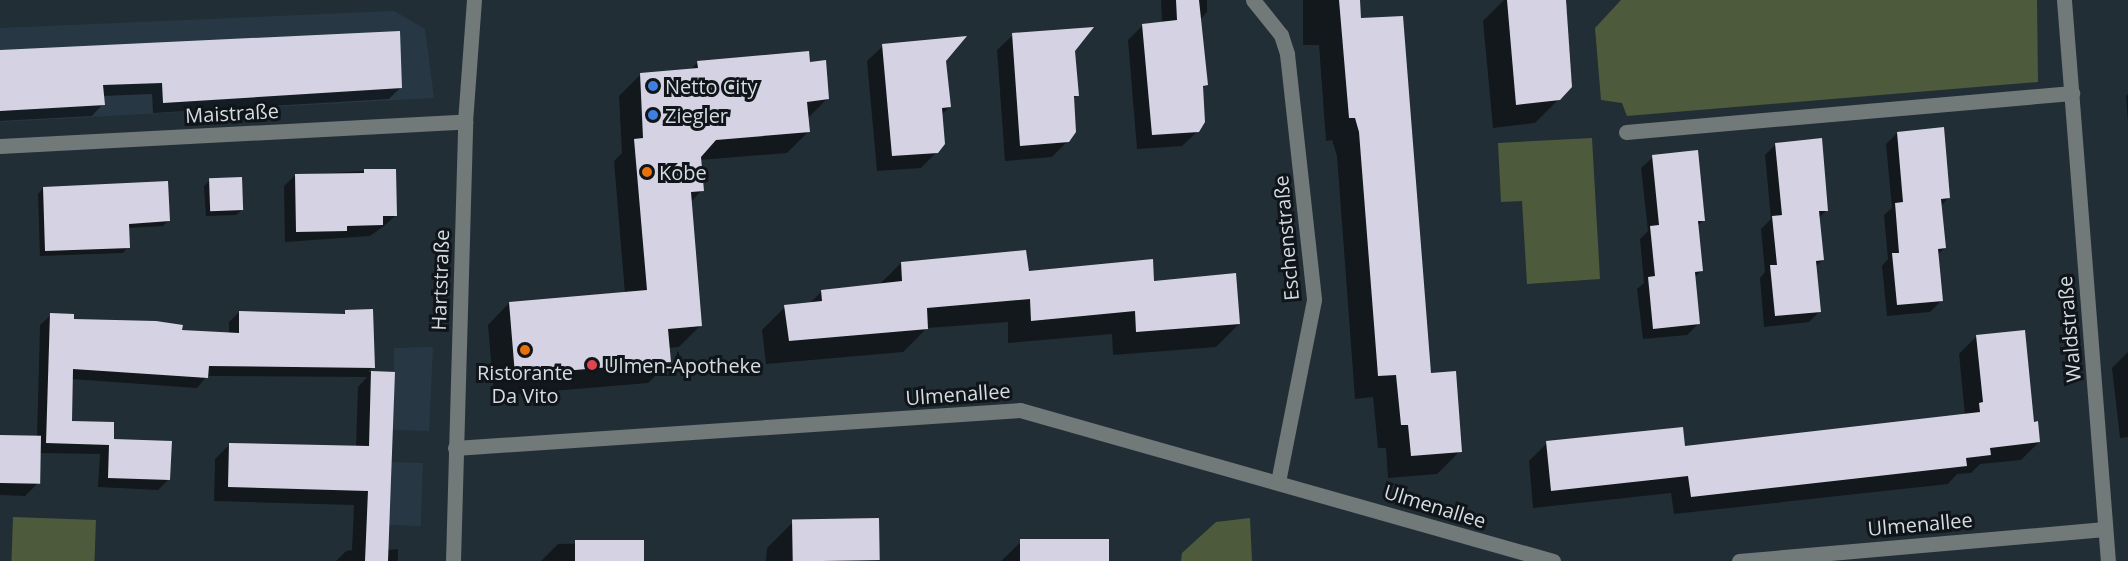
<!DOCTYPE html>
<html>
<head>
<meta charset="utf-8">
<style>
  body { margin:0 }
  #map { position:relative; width:2128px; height:561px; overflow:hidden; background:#222e36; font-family:"Open Sans",sans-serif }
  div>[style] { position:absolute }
  .built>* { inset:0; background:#273844; transform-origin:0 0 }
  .green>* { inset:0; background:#4e5a3c; transform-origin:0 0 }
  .shadow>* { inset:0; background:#0007 }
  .building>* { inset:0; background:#d5d3e3; transform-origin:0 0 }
  .minor>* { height:15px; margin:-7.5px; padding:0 7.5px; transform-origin:7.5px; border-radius:7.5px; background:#717979 }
  .dots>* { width:16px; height:16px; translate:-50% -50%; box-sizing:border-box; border:3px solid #101519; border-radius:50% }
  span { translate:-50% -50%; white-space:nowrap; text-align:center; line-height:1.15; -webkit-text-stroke:6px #101519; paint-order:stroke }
  .poi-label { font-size:20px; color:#d5dce2 }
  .left { translate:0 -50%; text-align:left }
  .street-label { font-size:20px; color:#d5dce2 }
</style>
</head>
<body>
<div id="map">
  <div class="built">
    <i style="clip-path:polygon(394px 11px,425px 29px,434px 98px,0 122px,0 28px)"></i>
    <i style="clip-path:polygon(433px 347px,429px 431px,370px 429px,371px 371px,394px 371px,394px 348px)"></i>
    <i style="left:368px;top:461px;width:55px;height:63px;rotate:2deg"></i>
  </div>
  <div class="green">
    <i style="clip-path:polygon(1621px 0,2037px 0,2038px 82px,1627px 116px,1622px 103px,1601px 100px,1595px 28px)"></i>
    <i style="clip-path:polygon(1592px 138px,1600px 279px,1527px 284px,1522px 201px,1501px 202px,1498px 143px)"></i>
    <i style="left:13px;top:517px;width:83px;height:44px;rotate:2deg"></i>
    <i style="clip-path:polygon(1250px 518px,1252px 561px,1181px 561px,1182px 553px,1216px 522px)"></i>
  </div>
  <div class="shadow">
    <i style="clip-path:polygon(1161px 0,1207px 0,1207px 12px,1199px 21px,1206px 84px,1202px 89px,1198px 131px,1182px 146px,1137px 149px,1128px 40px,1143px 25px,1162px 23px)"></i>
    <i style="clip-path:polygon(1303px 0,1358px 0,1429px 374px,1460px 451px,1437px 474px,1388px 478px,1386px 448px,1378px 448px,1373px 397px,1355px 399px,1337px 156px,1332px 140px,1326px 141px,1319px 45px,1303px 45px)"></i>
    <i style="clip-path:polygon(1504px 0,1565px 0,1559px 99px,1535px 123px,1493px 128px,1483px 21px)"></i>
    <i style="clip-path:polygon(1013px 35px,1073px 50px,1077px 95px,1072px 100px,1068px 141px,1052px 157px,1005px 161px,997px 50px)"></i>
    <i style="clip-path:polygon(883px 46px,945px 60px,950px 107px,941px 115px,937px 152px,921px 168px,877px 171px,867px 61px)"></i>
    <i style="clip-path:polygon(0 52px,400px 88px,389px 99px,153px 113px,152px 94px,103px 96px,103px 104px,92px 116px,0 121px)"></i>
    <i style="clip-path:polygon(697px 63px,808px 63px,828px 98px,807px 119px,808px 132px,787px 153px,699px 160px,702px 190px,691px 202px,701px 325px,679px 347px,668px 348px,669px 362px,648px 383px,494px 396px,488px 325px,509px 303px,625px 294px,614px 161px,622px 153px,619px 96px,640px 75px,690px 70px)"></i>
    <i style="clip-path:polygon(2128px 94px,2128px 123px,2126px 96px)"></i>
    <i style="clip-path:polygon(1897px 133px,1949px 197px,1941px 206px,1945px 248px,1937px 255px,1941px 301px,1930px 312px,1887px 316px,1882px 266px,1888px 259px,1884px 215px,1892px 208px,1886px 144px)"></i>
    <i style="clip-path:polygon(1776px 144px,1827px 210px,1819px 218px,1823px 260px,1815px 267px,1820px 311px,1809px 322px,1764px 327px,1760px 278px,1765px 272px,1761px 229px,1771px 219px,1765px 155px)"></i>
    <i style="clip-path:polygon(1653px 157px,1704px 220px,1697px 226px,1702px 270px,1694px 278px,1698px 324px,1687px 335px,1643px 339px,1637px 289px,1644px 283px,1640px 239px,1648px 231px,1641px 168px)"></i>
    <i style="clip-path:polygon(365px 171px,396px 215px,384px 226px,370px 236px,285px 242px,284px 186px,295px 175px)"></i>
    <i style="clip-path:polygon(210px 180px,242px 210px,236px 215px,206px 216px,204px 186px)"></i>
    <i style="clip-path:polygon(43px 188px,169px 220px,163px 226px,128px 228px,128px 247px,123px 253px,40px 256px,38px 194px)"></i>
    <i style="clip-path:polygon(901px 263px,1152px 282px,1239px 324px,1216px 347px,1113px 355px,1112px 334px,1008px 343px,1008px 322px,927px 328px,903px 352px,766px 364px,762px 330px,785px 307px,809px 304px,822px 291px,879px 285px)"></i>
    <i style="clip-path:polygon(346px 311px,373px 367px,368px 372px,393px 373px,387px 550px,398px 549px,398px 561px,336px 561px,346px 551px,352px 550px,354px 505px,214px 501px,215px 459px,230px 444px,356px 448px,358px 387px,367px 377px,207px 376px,197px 388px,71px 379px,70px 423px,112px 440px,168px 480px,158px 490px,98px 487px,100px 454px,39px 453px,38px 483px,25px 496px,0 495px,0 437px,37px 437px,40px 325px,51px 315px,72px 320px,229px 334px,229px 322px,239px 312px,341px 316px)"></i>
    <i style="clip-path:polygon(1977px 336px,2033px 423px,2039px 442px,2021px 460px,1980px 464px,1971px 473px,1957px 474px,1948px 484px,1674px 514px,1671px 493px,1533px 508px,1529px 461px,1547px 443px,1683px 447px,1965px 416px,1959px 354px)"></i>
    <i style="clip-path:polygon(2128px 352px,2128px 437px,2120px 438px,2112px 368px)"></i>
    <i style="clip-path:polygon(793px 522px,878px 560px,766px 561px,767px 548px)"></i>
    <i style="clip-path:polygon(642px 542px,642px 561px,541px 561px,558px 544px)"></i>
    <i style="clip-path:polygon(1021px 542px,1107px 561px,1001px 561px)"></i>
  </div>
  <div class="building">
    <i style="clip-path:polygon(1176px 0,1199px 0,1208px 85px,1203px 86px,1205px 122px,1199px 132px,1152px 135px,1142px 24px,1177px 20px)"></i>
    <i style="clip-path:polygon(1339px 0,1360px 0,1361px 18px,1403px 16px,1431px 373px,1456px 371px,1462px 452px,1411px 456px,1408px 425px,1401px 425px,1396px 375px,1378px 376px,1359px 132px,1355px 118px,1349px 118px)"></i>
    <i style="clip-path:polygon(1507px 0,1566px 0,1572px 87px,1560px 100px,1516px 105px)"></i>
    <i style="clip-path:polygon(1094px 27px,1075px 51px,1079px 96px,1074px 96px,1076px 132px,1069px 142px,1020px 146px,1012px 33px)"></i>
    <i style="clip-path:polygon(400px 31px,402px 88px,163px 103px,162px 83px,103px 85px,105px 105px,0 111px,0 50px)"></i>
    <i style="clip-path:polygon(967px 36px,946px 61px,951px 107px,942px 108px,945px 144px,938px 153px,892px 156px,882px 44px)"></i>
    <i style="clip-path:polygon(809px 51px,810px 62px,826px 60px,829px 99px,807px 102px,810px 132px,716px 140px,701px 157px,704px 191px,691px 192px,702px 326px,668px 329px,671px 362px,515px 375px,509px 302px,647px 290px,634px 139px,643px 138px,640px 73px,698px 68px,697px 61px)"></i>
    <i style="clip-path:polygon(1944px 127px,1950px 198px,1941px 199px,1946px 248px,1938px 249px,1943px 301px,1897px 305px,1892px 253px,1899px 253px,1895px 203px,1903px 202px,1897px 132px)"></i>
    <i style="clip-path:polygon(1822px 138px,1828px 211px,1819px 211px,1824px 260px,1816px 261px,1821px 312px,1775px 316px,1770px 265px,1777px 265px,1772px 216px,1782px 215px,1775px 143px)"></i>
    <i style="clip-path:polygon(1698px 150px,1705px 221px,1698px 221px,1703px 271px,1695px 272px,1700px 324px,1653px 329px,1648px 277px,1655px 276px,1650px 226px,1659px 225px,1652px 155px)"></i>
    <i style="clip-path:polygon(364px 169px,396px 169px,397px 216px,383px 216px,383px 225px,347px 226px,347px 231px,296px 232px,295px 174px,364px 173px)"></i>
    <i style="left:242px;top:177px;width:33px;height:33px;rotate:88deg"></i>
    <i style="clip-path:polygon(168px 181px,170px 221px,129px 224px,130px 248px,45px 251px,43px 187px)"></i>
    <i style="clip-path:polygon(1026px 250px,1029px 271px,1153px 259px,1154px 281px,1236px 273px,1240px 324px,1136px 332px,1135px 311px,1031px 321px,1030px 299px,927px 308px,928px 329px,789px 341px,784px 305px,822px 301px,821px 290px,902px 281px,901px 262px)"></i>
    <i style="clip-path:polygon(373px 309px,375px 368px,209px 366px,208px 378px,73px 369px,72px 421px,114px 422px,114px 439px,172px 441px,170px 480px,108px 478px,109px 445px,46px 443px,50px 313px,74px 314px,74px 319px,156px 321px,183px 325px,182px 330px,239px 333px,239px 311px,345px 314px,345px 310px)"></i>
    <i style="clip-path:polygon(2025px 330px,2034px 422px,2038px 421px,2040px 442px,1990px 448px,1991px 455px,1966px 458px,1967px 466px,1691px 497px,1688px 476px,1551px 491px,1546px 441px,1683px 427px,1685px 446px,1980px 412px,1979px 403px,1983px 402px,1976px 335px)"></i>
    <i style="clip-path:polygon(371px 371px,395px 372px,388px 561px,365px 561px,368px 491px,228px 487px,229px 443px,369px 446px)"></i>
    <i style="left:0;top:435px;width:41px;height:48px;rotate:1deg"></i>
    <i style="left:879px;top:518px;width:42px;height:87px;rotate:89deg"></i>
    <i style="left:1109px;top:539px;width:22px;height:89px;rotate:90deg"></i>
    <i style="left:644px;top:540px;width:21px;height:69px;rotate:90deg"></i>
  </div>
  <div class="minor">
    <i style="left:1253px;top:0;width:45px;rotate:51.3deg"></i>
    <i style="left:1281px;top:35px;width:20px;rotate:72deg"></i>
    <i style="left:1287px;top:54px;width:247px;rotate:83.7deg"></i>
    <i style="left:1314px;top:300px;width:185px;rotate:101.2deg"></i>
    <i style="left:2064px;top:0;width:563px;rotate:85.52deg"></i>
    <i style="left:1626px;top:132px;width:448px;rotate:-5deg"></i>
    <i style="left:0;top:146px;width:466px;rotate:-3deg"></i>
    <i style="left:455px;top:448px;width:566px;rotate:-3.85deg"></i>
    <i style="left:1020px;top:410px;width:554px;rotate:15.82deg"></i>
    <i style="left:453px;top:561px;width:439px;rotate:-88.4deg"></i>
    <i style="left:465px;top:122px;width:122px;rotate:-85.8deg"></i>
    <i style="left:1739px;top:561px;width:367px;rotate:-5deg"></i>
  </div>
  <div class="dots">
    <i style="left:653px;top:86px;background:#3f7fe0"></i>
    <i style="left:653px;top:115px;background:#3f7fe0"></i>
    <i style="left:647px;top:172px;background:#e8710a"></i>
    <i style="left:525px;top:350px;background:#e8710a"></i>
    <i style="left:592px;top:365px;background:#e0444e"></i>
  </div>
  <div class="poi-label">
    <span class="left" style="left:665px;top:86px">Netto City</span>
    <span class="left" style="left:665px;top:115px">Ziegler</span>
    <span class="left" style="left:659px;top:172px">Kobe</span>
    <span class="left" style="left:604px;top:365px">Ulmen-Apotheke</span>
    <span style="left:525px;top:384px">Ristorante<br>Da Vito</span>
  </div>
  <div class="street-label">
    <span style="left:232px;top:113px;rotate:-3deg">Maistraße</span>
    <span style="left:1286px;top:238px;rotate:-95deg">Eschenstraße</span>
    <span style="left:440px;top:280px;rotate:-88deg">Hartstraße</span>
    <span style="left:2069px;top:329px;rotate:-95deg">Waldstraße</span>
    <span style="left:958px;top:394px;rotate:-4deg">Ulmenallee</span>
    <span style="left:1435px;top:506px;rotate:17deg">Ulmenallee</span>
    <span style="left:1920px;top:524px;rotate:-5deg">Ulmenallee</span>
  </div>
</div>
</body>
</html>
